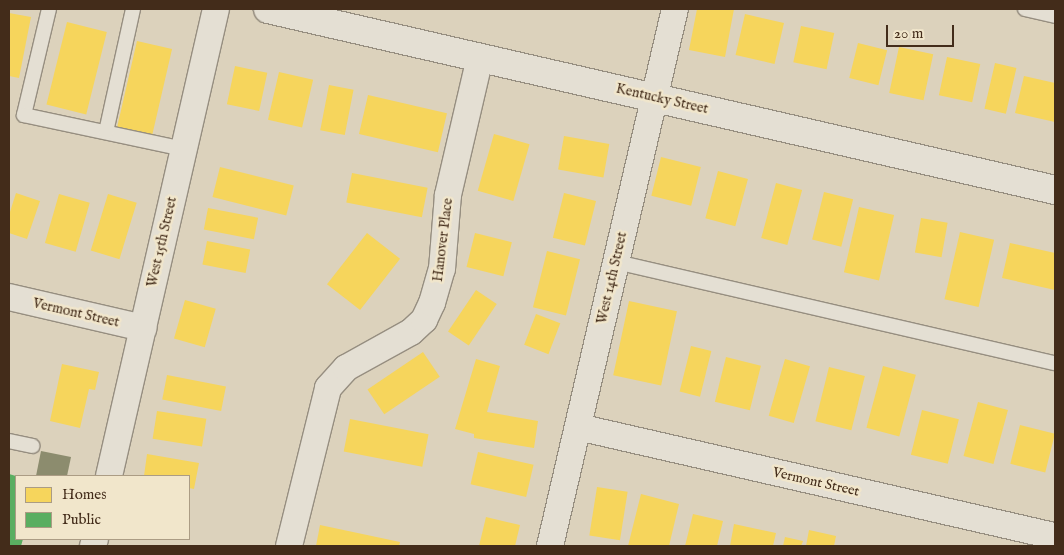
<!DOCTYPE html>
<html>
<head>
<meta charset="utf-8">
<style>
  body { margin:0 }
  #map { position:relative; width:1064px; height:555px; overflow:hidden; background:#dcd2bc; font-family:"IM FELL English",serif }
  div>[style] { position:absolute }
  .homes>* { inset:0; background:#f6d55c; transform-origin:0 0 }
  .public>* { inset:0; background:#5aae61 }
  .industry>* { inset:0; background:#8c8c6e }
  .roads { filter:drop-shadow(1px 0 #968e80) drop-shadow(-1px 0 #968e80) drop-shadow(0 1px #968e80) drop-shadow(0 -1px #968e80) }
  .service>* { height:14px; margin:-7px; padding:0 7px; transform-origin:7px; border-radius:7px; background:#e4dfd3 }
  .minor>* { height:26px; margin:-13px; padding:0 13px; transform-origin:13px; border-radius:13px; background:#e4dfd3 }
  .secondary>* { height:28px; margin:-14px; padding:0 14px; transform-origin:14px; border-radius:14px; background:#e4dfd3 }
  span { translate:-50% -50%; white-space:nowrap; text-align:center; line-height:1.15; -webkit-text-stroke:5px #f1e6cb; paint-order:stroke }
  .street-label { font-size:14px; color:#432c1a }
  .frame { position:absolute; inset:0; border:10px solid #432c1a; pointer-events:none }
  .legend { position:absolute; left:15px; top:475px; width:175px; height:65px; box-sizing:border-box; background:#f1e6cb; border:1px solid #ab9c84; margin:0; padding:6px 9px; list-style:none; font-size:15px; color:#432c1a }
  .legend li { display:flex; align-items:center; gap:10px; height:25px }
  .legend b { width:25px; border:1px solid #ab9c84 }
  .scale { position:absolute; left:886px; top:25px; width:68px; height:22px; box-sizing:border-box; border:2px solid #432c1a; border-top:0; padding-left:6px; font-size:15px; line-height:18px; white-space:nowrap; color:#432c1a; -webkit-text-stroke:4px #f1e6cb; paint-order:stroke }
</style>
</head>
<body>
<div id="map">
  <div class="homes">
    <i style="clip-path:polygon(697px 9px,734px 9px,725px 57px,689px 50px)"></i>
    <i style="clip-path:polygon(9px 13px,31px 17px,19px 78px,9px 76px)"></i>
    <i style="left:745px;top:14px;width:40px;height:42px;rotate:13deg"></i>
    <i style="left:67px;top:22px;width:41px;height:85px;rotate:14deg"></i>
    <i style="left:801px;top:26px;width:34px;height:37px;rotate:12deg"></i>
    <i style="left:137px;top:41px;width:36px;height:88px;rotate:13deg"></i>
    <i style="left:858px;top:43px;width:30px;height:36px;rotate:14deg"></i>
    <i style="left:899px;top:47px;width:35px;height:47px;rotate:12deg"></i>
    <i style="left:947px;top:57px;width:34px;height:39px;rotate:12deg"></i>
    <i style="left:995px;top:63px;width:22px;height:47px;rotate:13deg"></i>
    <i style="left:235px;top:66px;width:33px;height:39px;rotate:12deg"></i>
    <i style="left:279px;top:72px;width:35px;height:49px;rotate:13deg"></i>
    <i style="clip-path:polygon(1024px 76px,1055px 83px,1055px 122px,1015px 113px)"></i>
    <i style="left:329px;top:85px;width:25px;height:46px;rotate:11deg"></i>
    <i style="left:368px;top:95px;width:81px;height:40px;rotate:13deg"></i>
    <i style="left:494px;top:134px;width:37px;height:59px;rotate:16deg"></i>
    <i style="left:564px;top:136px;width:46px;height:34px;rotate:10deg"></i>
    <i style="left:661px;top:157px;width:41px;height:40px;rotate:14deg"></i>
    <i style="left:220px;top:167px;width:76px;height:31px;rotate:14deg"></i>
    <i style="left:718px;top:171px;width:31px;height:49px;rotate:15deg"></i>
    <i style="left:352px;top:173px;width:77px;height:30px;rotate:11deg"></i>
    <i style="left:776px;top:183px;width:27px;height:57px;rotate:15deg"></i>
    <i style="left:824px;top:192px;width:30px;height:49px;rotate:14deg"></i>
    <i style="clip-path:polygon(16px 193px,40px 201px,27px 239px,9px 233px,9px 215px)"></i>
    <i style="left:564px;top:193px;width:33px;height:46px;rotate:14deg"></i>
    <i style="left:59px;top:194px;width:32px;height:51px;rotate:16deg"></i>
    <i style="left:108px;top:194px;width:30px;height:59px;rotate:17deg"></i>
    <i style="left:859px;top:207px;width:36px;height:67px;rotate:13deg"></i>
    <i style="left:208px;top:208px;width:51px;height:22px;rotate:11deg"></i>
    <i style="left:921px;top:218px;width:27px;height:35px;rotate:10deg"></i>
    <i style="left:960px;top:232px;width:35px;height:69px;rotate:13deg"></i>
    <i style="left:367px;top:233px;width:42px;height:65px;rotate:38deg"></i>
    <i style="left:475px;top:233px;width:38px;height:35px;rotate:14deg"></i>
    <i style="left:207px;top:241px;width:44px;height:24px;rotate:11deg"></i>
    <i style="clip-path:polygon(1010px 243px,1055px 253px,1055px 290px,1002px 278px)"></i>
    <i style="left:547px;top:251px;width:34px;height:58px;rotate:14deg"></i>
    <i style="left:476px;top:290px;width:25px;height:50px;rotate:34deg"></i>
    <i style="left:185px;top:300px;width:32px;height:40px;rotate:16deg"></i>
    <i style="left:629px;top:301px;width:49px;height:76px;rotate:12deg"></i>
    <i style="left:536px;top:314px;width:26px;height:33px;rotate:21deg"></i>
    <i style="left:691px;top:346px;width:21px;height:47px;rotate:14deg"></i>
    <i style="left:423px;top:352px;width:30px;height:67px;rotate:56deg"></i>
    <i style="left:726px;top:357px;width:36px;height:46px;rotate:14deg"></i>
    <i style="clip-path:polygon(476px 359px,500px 366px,487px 412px,538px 421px,534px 448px,474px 438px,474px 434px,455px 429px)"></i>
    <i style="left:785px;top:359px;width:26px;height:59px;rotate:16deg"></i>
    <i style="clip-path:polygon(62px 364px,99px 372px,95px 390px,89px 389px,80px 428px,50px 421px)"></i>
    <i style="left:883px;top:366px;width:34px;height:64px;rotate:15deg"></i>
    <i style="left:829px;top:367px;width:37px;height:56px;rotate:14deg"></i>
    <i style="left:167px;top:375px;width:60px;height:25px;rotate:11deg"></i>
    <i style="left:978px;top:402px;width:31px;height:56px;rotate:15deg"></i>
    <i style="left:922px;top:410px;width:38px;height:46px;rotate:14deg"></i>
    <i style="left:157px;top:411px;width:50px;height:28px;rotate:9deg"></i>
    <i style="left:350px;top:419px;width:80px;height:33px;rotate:11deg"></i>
    <i style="left:1020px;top:425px;width:36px;height:40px;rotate:14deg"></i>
    <i style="left:478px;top:452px;width:57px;height:33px;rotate:13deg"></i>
    <i style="clip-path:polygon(147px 454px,199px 463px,194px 489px,189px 488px,189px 476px,144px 476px)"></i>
    <i style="left:597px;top:487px;width:31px;height:49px;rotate:9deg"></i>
    <i style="clip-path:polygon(641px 494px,679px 504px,669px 546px,628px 546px)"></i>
    <i style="clip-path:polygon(693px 514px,723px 521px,717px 546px,685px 546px)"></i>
    <i style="clip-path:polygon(486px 517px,520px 525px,515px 546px,479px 546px)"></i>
    <i style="clip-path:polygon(734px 524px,776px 533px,773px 546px,730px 546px)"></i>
    <i style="clip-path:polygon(320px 525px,400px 542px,399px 546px,316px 546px)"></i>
    <i style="clip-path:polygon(809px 530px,836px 536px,834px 546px,806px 546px)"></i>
    <i style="clip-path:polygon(785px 537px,803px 541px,801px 546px,783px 546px)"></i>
  </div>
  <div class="public">
    <i style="clip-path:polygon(9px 474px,16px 476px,16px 539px,23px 539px,21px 546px,9px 546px)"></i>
  </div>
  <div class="industry">
    <i style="clip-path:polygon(41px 451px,71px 457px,67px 476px,36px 476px)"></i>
  </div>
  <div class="roads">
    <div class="service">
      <i style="left:49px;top:9px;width:109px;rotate:103.3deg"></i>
      <i style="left:24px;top:115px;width:164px;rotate:12deg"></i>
      <i style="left:1025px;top:9px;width:31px;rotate:13deg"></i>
      <i style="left:106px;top:132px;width:126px;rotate:-77.6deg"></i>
      <i style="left:616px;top:262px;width:450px;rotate:13deg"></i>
      <i style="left:9px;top:441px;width:24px;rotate:12deg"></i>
    </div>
    <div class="minor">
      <i style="left:9px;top:297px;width:138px;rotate:13deg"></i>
      <i style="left:578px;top:427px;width:489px;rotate:12.9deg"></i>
      <i style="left:109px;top:476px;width:479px;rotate:-77.1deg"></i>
      <i style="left:93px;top:546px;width:7px;rotate:-74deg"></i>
      <i style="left:289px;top:546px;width:163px;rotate:-76.1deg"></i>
      <i style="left:328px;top:388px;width:27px;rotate:-48deg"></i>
      <i style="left:346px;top:368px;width:74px;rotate:-29deg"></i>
      <i style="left:411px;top:332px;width:18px;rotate:-43deg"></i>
      <i style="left:424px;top:320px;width:19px;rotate:-65deg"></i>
      <i style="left:432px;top:303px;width:35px;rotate:-74deg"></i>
      <i style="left:442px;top:269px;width:74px;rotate:-85.4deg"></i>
      <i style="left:448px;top:195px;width:141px;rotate:-76.9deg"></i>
      <i style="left:550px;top:546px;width:551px;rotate:-76.9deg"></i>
    </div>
    <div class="secondary">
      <i style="left:268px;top:9px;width:808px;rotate:12.95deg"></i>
    </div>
  </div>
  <div class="street-label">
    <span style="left:662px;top:99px;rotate:13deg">Kentucky Street</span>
    <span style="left:443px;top:240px;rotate:-83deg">Hanover Place</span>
    <span style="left:162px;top:242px;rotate:-77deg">West 15th Street</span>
    <span style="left:612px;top:278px;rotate:-77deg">West 14th Street</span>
    <span style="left:76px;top:313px;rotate:13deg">Vermont Street</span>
    <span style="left:816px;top:482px;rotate:13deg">Vermont Street</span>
  </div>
  <div class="frame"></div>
  <ul class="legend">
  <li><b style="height:14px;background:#f6d55c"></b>Homes</li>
  <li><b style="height:14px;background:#5aae61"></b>Public</li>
  </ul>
  <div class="scale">20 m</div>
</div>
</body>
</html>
